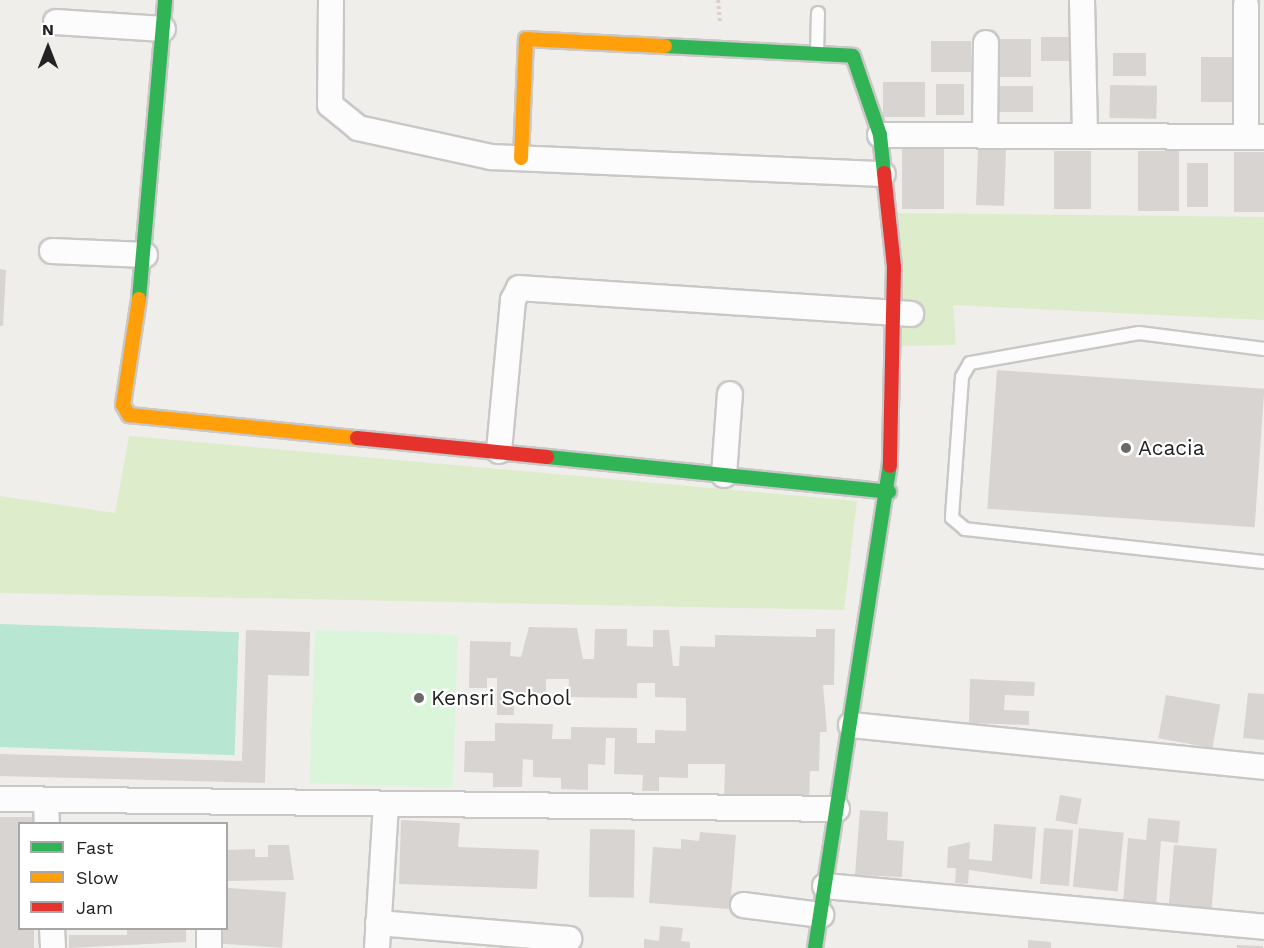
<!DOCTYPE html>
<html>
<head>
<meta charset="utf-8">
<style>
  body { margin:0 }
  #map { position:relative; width:1264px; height:948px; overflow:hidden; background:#f0eeeb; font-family:"Work Sans",sans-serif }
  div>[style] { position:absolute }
  .grass>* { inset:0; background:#ddeccb }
  .park>* { inset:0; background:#daf5da; transform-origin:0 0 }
  .pitch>* { inset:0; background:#b7e6d2; transform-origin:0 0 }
  .building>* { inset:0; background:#d7d4d2; transform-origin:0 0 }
  .path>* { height:4px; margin-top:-2px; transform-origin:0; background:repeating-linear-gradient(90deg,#dccecd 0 3px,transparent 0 6px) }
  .roads { filter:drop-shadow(2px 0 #c9c8c7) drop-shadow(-2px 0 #c9c8c7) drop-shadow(0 2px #c9c8c7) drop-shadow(0 -2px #c9c8c7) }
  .lane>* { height:12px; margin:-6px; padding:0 6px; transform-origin:6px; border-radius:6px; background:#fdfcfc }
  .street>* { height:24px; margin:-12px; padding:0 12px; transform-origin:12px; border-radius:12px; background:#fdfcfc }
  .fast>* { height:14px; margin:-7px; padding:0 7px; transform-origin:7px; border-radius:7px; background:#30b455 }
  .slow>* { height:14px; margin:-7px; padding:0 7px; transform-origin:7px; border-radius:7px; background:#ff9f0a }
  .jam>* { height:14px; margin:-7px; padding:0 7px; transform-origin:7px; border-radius:7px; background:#e5322d }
  .dots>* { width:16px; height:16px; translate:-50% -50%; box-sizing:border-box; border:3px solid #fff; border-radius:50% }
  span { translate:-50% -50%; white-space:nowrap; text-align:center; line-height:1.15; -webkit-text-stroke:4.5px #fff; paint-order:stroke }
  .poi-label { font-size:21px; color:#222 }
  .left { translate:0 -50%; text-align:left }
  .legend { position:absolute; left:18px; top:822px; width:210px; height:108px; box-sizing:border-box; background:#fff; border:2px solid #a7a7a7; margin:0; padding:8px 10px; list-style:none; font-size:18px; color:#222 }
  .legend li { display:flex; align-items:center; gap:12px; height:30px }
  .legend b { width:30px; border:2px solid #a7a7a7 }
  .north { position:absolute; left:18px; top:18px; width:60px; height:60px; -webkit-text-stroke:4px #fff; paint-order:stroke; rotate:0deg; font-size:16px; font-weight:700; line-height:24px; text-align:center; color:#222 }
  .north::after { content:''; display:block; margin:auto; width:21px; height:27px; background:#222; clip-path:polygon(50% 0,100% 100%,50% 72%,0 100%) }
</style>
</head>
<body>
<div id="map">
  <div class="grass">
    <i style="clip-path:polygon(893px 213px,1264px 217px,1264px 320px,953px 305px,956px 345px,900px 346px)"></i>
    <i style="clip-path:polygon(129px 436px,857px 501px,844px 610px,0 593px,0 496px,115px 513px)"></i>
  </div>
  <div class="park">
    <i style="left:315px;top:630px;width:143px;height:153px;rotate:2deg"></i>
  </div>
  <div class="pitch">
    <i style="left:0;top:624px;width:239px;height:123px;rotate:2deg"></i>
  </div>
  <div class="building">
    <i style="left:1041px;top:37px;width:31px;height:24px"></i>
    <i style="left:996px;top:39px;width:35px;height:38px"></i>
    <i style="left:931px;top:41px;width:40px;height:31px"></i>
    <i style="left:1113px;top:53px;width:33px;height:23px"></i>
    <i style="left:1201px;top:57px;width:35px;height:45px"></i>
    <i style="left:883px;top:82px;width:42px;height:35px"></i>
    <i style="left:936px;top:84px;width:28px;height:31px"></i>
    <i style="left:1110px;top:85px;width:47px;height:33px;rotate:1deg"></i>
    <i style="left:995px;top:86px;width:38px;height:26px"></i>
    <i style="left:902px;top:147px;width:42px;height:62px"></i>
    <i style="left:978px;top:149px;width:28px;height:56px;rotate:2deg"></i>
    <i style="left:1054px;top:151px;width:37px;height:58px"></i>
    <i style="left:1138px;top:151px;width:41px;height:60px"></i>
    <i style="left:1234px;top:152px;width:30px;height:60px"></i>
    <i style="left:1187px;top:163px;width:21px;height:44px"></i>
    <i style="clip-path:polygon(0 269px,6px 270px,3px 326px,0 326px)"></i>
    <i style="left:997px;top:370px;width:268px;height:139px;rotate:4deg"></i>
    <i style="clip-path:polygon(529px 627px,577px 628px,583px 659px,594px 659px,595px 629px,627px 629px,627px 646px,653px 647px,653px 630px,669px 630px,673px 666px,679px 666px,680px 646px,715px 647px,715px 635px,816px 637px,816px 629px,835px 629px,834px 685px,823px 685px,827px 732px,820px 732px,819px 771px,810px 771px,809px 802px,724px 800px,725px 764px,688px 764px,688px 778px,659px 777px,659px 791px,642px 791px,643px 775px,614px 774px,615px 738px,606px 738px,605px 765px,588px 764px,588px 790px,561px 789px,561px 778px,533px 777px,533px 760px,523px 759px,522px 787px,493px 787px,493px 773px,464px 772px,465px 741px,495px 741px,495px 723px,553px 724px,552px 739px,571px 739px,571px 727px,637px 728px,637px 743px,655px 743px,655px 730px,686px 731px,686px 698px,655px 697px,655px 683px,637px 683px,637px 698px,568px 697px,569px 679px,546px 679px,546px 693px,514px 692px,514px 715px,497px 715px,497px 678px,487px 678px,487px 688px,469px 688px,470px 641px,511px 642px,510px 656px,521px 657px)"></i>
    <i style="clip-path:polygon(246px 630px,310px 632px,309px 676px,268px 675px,265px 783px,0 776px,0 754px,242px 761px)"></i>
    <i style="clip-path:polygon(970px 679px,1035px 682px,1034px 696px,1005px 695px,1004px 710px,1029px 711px,1029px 725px,969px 723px)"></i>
    <i style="clip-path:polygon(1248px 693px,1264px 694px,1264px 740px,1243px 738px)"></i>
    <i style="left:1166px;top:695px;width:55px;height:44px;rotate:10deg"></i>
    <i style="left:1060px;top:795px;width:22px;height:26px;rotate:10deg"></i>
    <i style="clip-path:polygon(860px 810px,888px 812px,887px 840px,904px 841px,902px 877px,855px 875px)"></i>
    <i style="clip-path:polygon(0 817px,33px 817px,33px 824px,20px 824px,20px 928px,34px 928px,34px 948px,0 948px)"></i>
    <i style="clip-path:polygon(1148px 818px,1180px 821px,1178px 843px,1161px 841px,1156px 905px,1123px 903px,1128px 838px,1146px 840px)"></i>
    <i style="clip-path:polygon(401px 820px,460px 823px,458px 847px,539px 850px,537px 889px,399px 884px)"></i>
    <i style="clip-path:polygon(994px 824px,1036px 827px,1032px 879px,969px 870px,968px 884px,955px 883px,956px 868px,947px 868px,948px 847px,970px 842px,969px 859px,992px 861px)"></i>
    <i style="left:1044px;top:828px;width:29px;height:56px;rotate:4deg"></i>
    <i style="left:1079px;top:828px;width:45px;height:59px;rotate:6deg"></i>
    <i style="left:590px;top:829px;width:45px;height:68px;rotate:1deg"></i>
    <i style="clip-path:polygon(700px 832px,736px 835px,730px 909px,649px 903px,653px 847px,681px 849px,681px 839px,699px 841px)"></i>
    <i style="clip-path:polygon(268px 845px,289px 845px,294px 880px,226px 881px,226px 850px,255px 849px,255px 857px,268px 857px)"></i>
    <i style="left:1174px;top:845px;width:43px;height:61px;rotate:5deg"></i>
    <i style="left:286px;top:892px;width:56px;height:60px;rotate:94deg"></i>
    <i style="clip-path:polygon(660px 926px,683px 928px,681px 941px,690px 942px,690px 948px,644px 948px,644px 939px,659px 941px)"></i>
    <i style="clip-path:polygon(127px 928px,186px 928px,186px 942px,69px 948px,69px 935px,127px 935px)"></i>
    <i style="clip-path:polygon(1028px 940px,1051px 942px,1051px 948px,1028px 948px)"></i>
    <i style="clip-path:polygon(1237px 945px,1263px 946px,1263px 948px,1237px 948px)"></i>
  </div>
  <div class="path">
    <i style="left:718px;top:0;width:23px;rotate:85deg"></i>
  </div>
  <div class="roads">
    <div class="lane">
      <i style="left:817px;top:54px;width:41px;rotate:-88.6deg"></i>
      <i style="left:1264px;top:349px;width:126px;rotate:-172.7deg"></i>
      <i style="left:1139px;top:333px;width:172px;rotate:169.9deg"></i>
      <i style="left:970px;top:363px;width:16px;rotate:120deg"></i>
      <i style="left:962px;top:377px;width:141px;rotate:94.1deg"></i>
      <i style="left:952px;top:518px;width:17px;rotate:40deg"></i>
      <i style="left:965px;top:529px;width:301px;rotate:6.3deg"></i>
    </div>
    <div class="street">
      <i style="left:331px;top:0;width:105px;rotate:90.5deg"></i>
      <i style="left:330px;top:105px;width:36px;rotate:39deg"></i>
      <i style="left:358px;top:128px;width:136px;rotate:12.3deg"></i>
      <i style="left:491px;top:157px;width:392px;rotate:2.5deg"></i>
      <i style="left:1082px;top:0;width:136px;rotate:88.7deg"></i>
      <i style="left:1246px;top:5px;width:132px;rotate:90deg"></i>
      <i style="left:56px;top:22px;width:107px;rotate:3.7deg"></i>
      <i style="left:880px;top:135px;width:384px;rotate:0.3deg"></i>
      <i style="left:985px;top:136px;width:93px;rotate:-89.4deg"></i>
      <i style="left:52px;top:251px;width:93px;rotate:2.5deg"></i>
      <i style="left:499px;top:451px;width:152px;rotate:-84.7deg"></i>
      <i style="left:513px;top:300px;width:13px;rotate:-63deg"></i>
      <i style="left:519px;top:288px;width:393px;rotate:3.8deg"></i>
      <i style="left:724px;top:475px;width:81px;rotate:-85.8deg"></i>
      <i style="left:851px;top:725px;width:415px;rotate:5.8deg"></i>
      <i style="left:0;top:799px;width:837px;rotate:0.68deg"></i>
      <i style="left:46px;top:801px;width:23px;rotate:88deg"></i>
      <i style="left:825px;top:886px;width:441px;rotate:5.3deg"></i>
      <i style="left:743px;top:905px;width:79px;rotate:7.3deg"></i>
      <i style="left:378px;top:923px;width:192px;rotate:4.8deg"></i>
      <i style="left:52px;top:928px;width:20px;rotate:87deg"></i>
      <i style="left:209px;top:928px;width:20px;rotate:90deg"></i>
      <i style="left:377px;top:948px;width:144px;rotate:-86.4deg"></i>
    </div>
    <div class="fast">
      <i style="left:665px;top:46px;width:188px;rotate:3deg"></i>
      <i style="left:853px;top:56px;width:83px;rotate:71.1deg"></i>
      <i style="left:880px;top:135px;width:38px;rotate:84deg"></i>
      <i style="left:139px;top:299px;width:300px;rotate:-85deg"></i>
      <i style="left:547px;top:457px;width:344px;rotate:5.8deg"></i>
      <i style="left:815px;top:948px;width:488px;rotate:-81.2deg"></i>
    </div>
    <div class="slow">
      <i style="left:521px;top:158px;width:119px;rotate:-87.6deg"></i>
      <i style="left:526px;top:39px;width:139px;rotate:2.9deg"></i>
      <i style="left:139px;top:299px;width:107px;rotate:98.6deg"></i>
      <i style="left:123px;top:405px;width:12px;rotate:59deg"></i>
      <i style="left:129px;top:415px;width:229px;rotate:5.8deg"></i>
    </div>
    <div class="jam">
      <i style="left:884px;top:173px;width:95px;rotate:83.9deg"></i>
      <i style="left:894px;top:267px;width:199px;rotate:91.2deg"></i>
      <i style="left:357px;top:438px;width:191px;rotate:5.7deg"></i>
    </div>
  </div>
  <div class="dots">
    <i style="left:1126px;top:448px;background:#6a6968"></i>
    <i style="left:419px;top:698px;background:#6a6968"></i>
  </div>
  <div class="poi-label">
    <span class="left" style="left:1138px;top:448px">Acacia</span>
    <span class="left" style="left:431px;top:698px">Kensri School</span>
  </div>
  <ul class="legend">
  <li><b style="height:8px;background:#30b455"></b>Fast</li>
  <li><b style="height:8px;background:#ff9f0a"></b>Slow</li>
  <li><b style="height:8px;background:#e5322d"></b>Jam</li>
  </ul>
  <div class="north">N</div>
</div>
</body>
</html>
